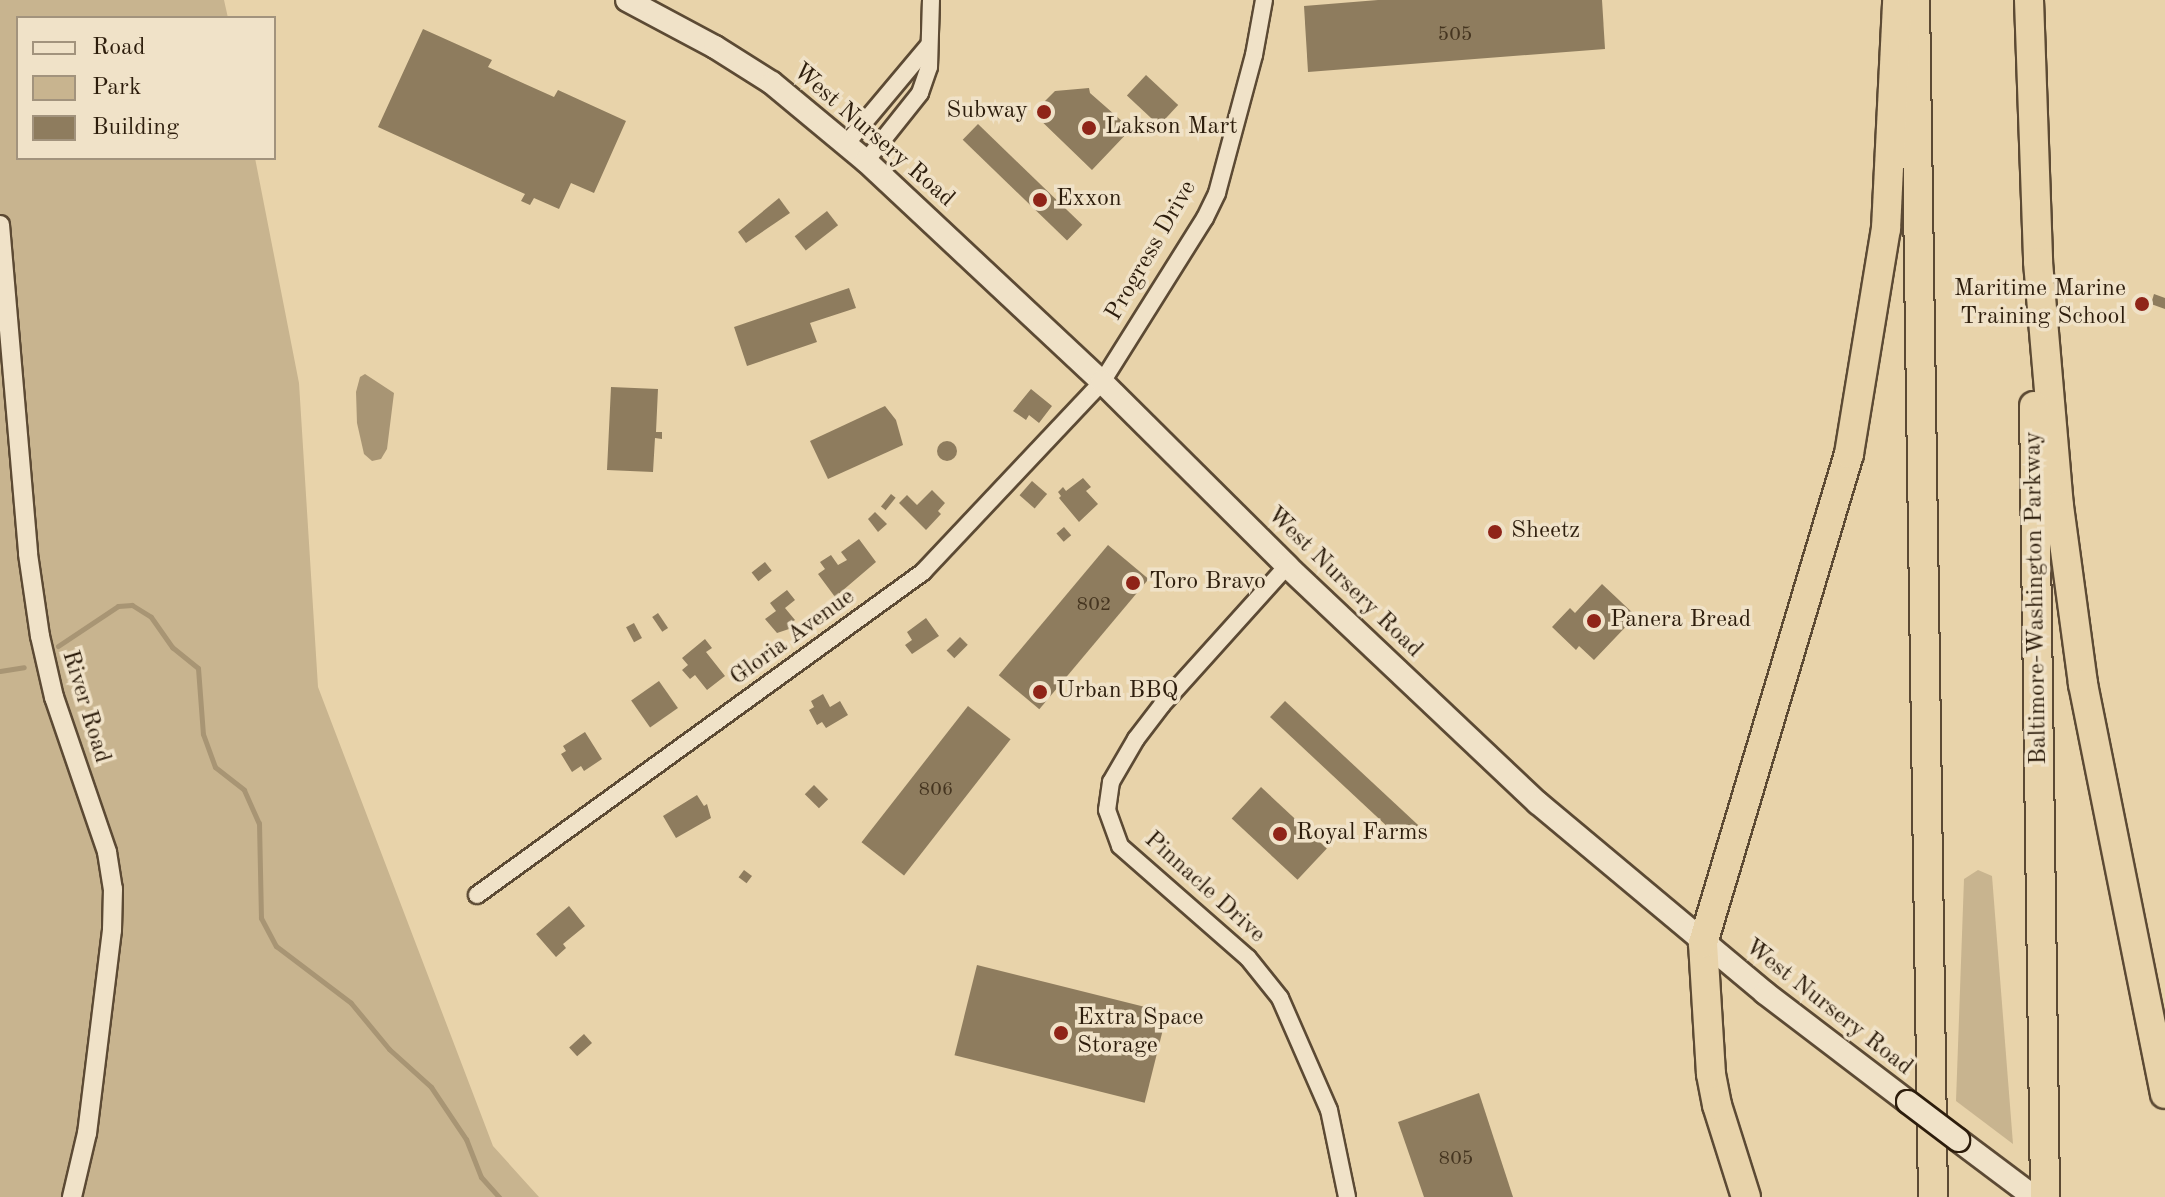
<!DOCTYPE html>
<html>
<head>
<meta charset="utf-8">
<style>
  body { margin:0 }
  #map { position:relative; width:2165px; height:1197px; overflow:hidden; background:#e8d3aa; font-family:"Old Standard TT",serif }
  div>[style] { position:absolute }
  .green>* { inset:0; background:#c8b48f }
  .water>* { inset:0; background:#a89574 }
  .stream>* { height:5px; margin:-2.5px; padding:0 2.5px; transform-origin:2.5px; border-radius:2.5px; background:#a89574 }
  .building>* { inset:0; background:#8e7c5e; transform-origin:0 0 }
  .round { border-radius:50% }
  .roads { filter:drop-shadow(2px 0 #5c4a34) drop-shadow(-2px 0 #5c4a34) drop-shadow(0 2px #5c4a34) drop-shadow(0 -2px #5c4a34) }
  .minor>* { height:16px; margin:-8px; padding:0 8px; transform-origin:8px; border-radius:8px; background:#f0e2c8 }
  .tertiary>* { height:18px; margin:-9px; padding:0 9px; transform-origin:9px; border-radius:9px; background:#f0e2c8 }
  .secondary>* { height:22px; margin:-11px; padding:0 11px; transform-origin:11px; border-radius:11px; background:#f0e2c8 }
  .motorway>* { height:28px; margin:-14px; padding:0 14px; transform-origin:14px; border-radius:14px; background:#e8d3aa }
  .bridges { filter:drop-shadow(2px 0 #2d1d0c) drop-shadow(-2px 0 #2d1d0c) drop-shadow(0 2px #2d1d0c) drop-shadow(0 -2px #2d1d0c) }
  .secondary-bridge>* { height:22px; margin:-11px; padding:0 11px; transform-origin:11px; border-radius:11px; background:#f0e2c8 }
  .dots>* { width:22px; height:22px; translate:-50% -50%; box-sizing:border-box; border:4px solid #f0e2c8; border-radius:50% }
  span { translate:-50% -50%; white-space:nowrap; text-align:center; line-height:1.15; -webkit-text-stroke:7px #f0e2c8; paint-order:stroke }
  .number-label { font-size:20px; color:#453520 }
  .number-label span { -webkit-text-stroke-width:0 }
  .poi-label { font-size:24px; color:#2d1d0c }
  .right { translate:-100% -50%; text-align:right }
  .left { translate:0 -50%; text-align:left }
  .street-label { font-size:24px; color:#2d1d0c }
  .legend { position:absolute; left:16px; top:16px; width:260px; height:144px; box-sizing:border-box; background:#f0e2c8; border:2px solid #a2937d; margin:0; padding:10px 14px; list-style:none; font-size:24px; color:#2d1d0c }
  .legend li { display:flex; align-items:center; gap:16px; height:40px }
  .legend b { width:40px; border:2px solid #a2937d }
</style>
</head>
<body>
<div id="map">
  <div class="green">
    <i style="clip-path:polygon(0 0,224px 0,228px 18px,18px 18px,18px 158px,255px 158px,299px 383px,318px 687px,493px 1146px,539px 1197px,0 1197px)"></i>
    <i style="clip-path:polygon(1978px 870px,1992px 876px,2013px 1144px,1956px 1101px,1964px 879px)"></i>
  </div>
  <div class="water">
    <i style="clip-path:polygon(365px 374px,394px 393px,387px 449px,381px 459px,372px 461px,364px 454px,357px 423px,356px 392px,360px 377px)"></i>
  </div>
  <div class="stream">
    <i style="left:58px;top:646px;width:72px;rotate:-33.7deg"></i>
    <i style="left:118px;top:606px;width:14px;rotate:-4deg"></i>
    <i style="left:132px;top:605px;width:22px;rotate:32deg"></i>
    <i style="left:151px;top:617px;width:37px;rotate:55deg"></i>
    <i style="left:172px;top:647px;width:33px;rotate:39deg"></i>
    <i style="left:198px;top:668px;width:66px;rotate:85.7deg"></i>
    <i style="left:203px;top:734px;width:35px;rotate:70deg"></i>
    <i style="left:215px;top:767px;width:37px;rotate:38deg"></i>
    <i style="left:244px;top:790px;width:36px;rotate:66deg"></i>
    <i style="left:259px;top:823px;width:95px;rotate:88.8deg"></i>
    <i style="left:261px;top:918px;width:32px;rotate:62deg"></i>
    <i style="left:276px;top:946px;width:94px;rotate:37.2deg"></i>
    <i style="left:351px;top:1003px;width:60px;rotate:50.4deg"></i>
    <i style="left:389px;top:1049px;width:57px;rotate:42.1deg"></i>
    <i style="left:431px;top:1087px;width:63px;rotate:56.1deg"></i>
    <i style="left:466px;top:1139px;width:41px;rotate:68.5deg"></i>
    <i style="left:481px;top:1177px;width:27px;rotate:48deg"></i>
    <i style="left:0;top:671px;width:24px;rotate:-9deg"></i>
  </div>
  <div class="building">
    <i style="clip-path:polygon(1378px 0,1602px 0,1605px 49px,1308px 72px,1304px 6px)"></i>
    <i style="clip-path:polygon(423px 29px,492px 60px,488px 67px,525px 84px,554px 97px,558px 90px,626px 121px,594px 193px,571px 183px,559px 209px,534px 198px,530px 205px,521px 201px,525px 194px,378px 127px)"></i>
    <i style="left:1146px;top:75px;width:44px;height:28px;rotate:43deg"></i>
    <i style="clip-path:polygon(1089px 88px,1090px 93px,1131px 129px,1092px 170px,1033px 113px,1055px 91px)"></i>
    <i style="left:978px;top:124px;width:145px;height:22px;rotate:44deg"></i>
    <i style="clip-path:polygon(779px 198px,790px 213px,746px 243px,738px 232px)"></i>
    <i style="left:827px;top:211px;width:18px;height:41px;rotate:52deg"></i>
    <i style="clip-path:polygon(849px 288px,856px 308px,810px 323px,817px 342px,747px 366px,734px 327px)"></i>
    <i style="clip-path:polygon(2154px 294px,2165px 298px,2165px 309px,2151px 304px)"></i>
    <i style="clip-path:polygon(611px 387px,658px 389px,656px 432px,662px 432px,662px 439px,655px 438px,653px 472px,607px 470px)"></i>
    <i style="clip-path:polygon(1031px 389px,1052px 406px,1039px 423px,1029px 415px,1026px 420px,1013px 411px)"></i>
    <i style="clip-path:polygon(885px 406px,896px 420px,903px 445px,828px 479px,810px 441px)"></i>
    <i class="round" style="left:937px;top:441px;width:20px;height:20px"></i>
    <i style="clip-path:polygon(1083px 478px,1091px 487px,1086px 491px,1098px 504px,1079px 522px,1059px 498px,1061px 496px,1058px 492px,1063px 487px,1066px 491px)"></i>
    <i style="left:1032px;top:481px;width:20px;height:19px;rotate:41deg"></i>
    <i style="clip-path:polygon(932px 490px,945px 503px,938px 511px,941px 514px,926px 530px,899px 503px,907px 495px,917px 505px)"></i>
    <i style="left:891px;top:494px;width:6px;height:16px;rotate:39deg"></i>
    <i style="clip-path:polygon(875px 512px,887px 524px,878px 532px,868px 519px)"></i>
    <i style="left:1064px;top:527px;width:11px;height:10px;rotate:49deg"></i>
    <i style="clip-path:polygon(859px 539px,876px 562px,835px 597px,818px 574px,825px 569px,820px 562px,831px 555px,838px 565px,847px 560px,841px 552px)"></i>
    <i style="left:1108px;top:545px;width:53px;height:170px;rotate:40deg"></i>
    <i style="left:765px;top:562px;width:11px;height:17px;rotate:52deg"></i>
    <i style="clip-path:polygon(1602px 584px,1636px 616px,1594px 660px,1579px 646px,1576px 650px,1552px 627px,1570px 608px,1575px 613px)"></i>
    <i style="clip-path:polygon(787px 590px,795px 600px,785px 608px,795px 620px,789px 624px,792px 628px,777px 633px,765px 619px,776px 611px,770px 603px)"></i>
    <i style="left:658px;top:613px;width:18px;height:7px;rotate:56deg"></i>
    <i style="clip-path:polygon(926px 618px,939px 636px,912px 654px,905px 645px,912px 640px,907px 632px)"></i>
    <i style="left:634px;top:623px;width:17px;height:9px;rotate:62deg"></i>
    <i style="left:960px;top:637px;width:11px;height:19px;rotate:45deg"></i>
    <i style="clip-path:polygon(705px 639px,712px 648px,706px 652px,725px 676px,707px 690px,695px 675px,690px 679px,682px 670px,688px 665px,682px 658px)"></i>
    <i style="left:659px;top:681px;width:33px;height:34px;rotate:55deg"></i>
    <i style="clip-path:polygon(823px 694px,830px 707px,840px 701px,848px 715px,826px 728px,822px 722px,817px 725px,809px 710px,814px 707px,811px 701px)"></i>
    <i style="left:1285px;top:701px;width:182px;height:22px;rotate:43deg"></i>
    <i style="left:968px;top:706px;width:54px;height:173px;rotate:38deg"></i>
    <i style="clip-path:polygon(585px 732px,602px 759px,584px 771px,581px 766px,572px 772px,561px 754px,566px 751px,563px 746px)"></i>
    <i style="left:814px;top:785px;width:20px;height:13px;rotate:45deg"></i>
    <i style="left:1261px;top:787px;width:90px;height:43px;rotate:43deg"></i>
    <i style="clip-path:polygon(697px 795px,704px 806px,707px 804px,711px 818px,676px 838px,663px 816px)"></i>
    <i style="left:744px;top:870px;width:10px;height:9px;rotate:37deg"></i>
    <i style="clip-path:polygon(569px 906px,585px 926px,563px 944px,566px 948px,556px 957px,536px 934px)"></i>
    <i style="left:977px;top:965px;width:196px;height:93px;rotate:14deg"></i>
    <i style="left:584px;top:1034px;width:12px;height:20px;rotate:48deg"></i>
    <i style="clip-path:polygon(1479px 1093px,1513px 1197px,1424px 1197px,1398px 1122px)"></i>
  </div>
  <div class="roads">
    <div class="minor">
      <i style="left:846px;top:144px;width:129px;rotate:-50deg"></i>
      <i style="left:866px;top:161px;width:87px;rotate:-51.5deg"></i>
      <i style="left:920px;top:93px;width:28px;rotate:-71deg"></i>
      <i style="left:929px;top:67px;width:67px;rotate:-88.3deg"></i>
      <i style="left:1287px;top:566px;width:187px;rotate:132deg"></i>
      <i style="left:1162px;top:705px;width:43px;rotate:127.4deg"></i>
      <i style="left:1136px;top:739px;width:50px;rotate:120.2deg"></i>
      <i style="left:1111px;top:782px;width:28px;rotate:98deg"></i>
      <i style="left:1107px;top:810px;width:38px;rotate:70deg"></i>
      <i style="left:1120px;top:846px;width:170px;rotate:41.2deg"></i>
      <i style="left:1248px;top:958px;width:51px;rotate:51.3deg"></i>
      <i style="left:1280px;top:998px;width:122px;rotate:66.4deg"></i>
      <i style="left:1329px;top:1110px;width:89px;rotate:78.3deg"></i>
      <i style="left:477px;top:895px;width:551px;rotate:-35.91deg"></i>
      <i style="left:923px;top:572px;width:261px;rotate:-46.7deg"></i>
      <i style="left:1102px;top:382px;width:194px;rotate:-57.9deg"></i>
      <i style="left:1205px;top:218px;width:28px;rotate:-64deg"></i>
      <i style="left:1217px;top:193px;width:143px;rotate:-75deg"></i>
      <i style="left:1254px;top:55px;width:56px;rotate:-79.7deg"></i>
    </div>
    <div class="tertiary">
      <i style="left:0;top:225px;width:330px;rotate:85.1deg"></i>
      <i style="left:28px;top:554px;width:83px;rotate:81.7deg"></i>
      <i style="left:40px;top:636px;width:63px;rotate:77.1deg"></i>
      <i style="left:54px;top:697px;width:164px;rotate:71.1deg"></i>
      <i style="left:107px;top:852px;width:37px;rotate:81deg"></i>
      <i style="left:113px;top:889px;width:41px;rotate:91.4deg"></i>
      <i style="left:112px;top:930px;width:205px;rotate:97deg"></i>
      <i style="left:87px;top:1133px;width:66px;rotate:103.2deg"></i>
    </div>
    <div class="secondary">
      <i style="left:627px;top:0;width:100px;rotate:28.1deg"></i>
      <i style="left:715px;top:47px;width:67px;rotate:32.3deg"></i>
      <i style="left:772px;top:83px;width:122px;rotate:39.7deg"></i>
      <i style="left:866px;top:161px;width:323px;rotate:43.1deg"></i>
      <i style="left:1102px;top:382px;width:261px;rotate:44.8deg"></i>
      <i style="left:1287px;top:566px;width:345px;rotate:43.4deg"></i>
      <i style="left:1538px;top:803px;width:296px;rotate:39.9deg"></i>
      <i style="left:1765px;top:993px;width:180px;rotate:37.3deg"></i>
      <i style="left:1958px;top:1140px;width:95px;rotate:36.9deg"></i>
    </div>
    <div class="motorway">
      <i style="left:1915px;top:0;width:1197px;rotate:89.14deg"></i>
      <i style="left:2029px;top:0;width:262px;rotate:88deg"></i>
      <i style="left:2038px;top:262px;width:245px;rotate:85.1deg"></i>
      <i style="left:2059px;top:506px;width:180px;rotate:82.3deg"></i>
      <i style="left:2083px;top:684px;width:418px;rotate:78.7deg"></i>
      <i style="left:2034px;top:406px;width:791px;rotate:89.2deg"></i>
      <i style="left:1746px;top:1197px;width:96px;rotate:-107.5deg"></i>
      <i style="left:1717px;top:1105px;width:32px;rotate:-101deg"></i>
      <i style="left:1711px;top:1074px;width:131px;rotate:-93.5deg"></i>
      <i style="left:1703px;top:943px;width:510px;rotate:-73.38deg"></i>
      <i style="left:1849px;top:454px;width:228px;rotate:-80.7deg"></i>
      <i style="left:1886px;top:229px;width:229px;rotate:-87.2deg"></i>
    </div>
  </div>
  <div class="bridges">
    <div class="secondary-bridge">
      <i style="left:1908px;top:1102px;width:63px;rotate:37.2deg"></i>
    </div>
  </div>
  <div class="dots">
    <i style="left:1044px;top:112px;background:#8f2418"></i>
    <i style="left:1089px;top:128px;background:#8f2418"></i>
    <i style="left:1040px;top:200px;background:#8f2418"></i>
    <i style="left:2142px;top:304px;background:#8f2418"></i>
    <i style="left:1495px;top:532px;background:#8f2418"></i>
    <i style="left:1133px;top:583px;background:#8f2418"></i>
    <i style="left:1594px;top:621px;background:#8f2418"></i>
    <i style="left:1040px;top:692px;background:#8f2418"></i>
    <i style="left:1280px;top:834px;background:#8f2418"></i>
    <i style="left:1061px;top:1033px;background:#8f2418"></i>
  </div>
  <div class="number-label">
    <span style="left:1455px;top:35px">505</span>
    <span style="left:1094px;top:605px">802</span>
    <span style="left:936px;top:790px">806</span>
    <span style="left:1456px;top:1159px">805</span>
  </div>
  <div class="poi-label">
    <span class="right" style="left:1028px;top:112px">Subway</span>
    <span class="left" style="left:1105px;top:128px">Lakson Mart</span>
    <span class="left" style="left:1056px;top:200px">Exxon</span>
    <span class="right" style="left:2126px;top:304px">Maritime Marine<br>Training School</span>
    <span class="left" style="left:1511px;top:532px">Sheetz</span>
    <span class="left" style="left:1149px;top:583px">Toro Bravo</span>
    <span class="left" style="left:1610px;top:621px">Panera Bread</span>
    <span class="left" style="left:1056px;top:692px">Urban BBQ</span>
    <span class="left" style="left:1296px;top:834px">Royal Farms</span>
    <span class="left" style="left:1077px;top:1033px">Extra Space<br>Storage</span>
  </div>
  <div class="street-label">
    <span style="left:873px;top:136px;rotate:41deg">West Nursery Road</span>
    <span style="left:1152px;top:251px;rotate:-60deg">Progress Drive</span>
    <span style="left:1344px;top:583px;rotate:44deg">West Nursery Road</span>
    <span style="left:2037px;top:598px;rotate:-91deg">Baltimore-Washington Parkway</span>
    <span style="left:793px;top:638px;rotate:-36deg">Gloria Avenue</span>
    <span style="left:85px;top:707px;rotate:73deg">River Road</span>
    <span style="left:1204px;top:888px;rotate:42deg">Pinnacle Drive</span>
    <span style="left:1828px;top:1008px;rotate:38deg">West Nursery Road</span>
  </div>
  <ul class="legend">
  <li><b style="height:10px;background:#f0e2c8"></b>Road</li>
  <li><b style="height:22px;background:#c8b48f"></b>Park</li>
  <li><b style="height:22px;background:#8e7c5e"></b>Building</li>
  </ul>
</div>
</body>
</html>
